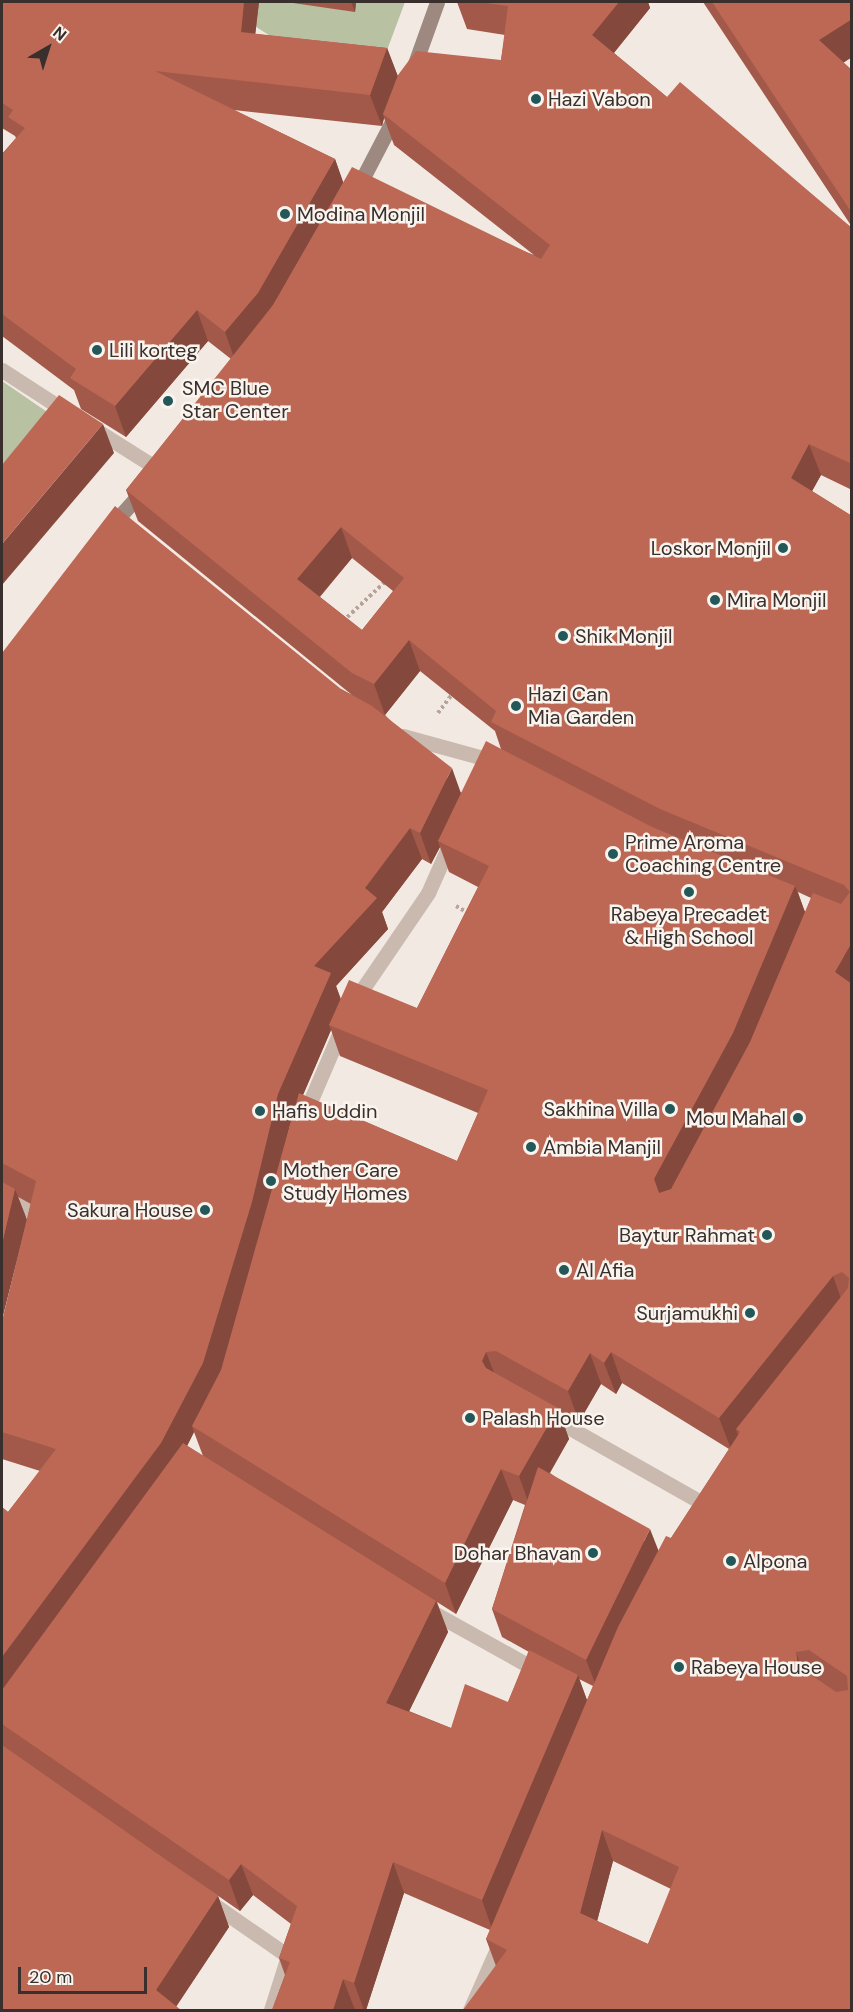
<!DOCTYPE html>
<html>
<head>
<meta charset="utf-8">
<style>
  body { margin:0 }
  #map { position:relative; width:853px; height:2012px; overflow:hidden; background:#f2eae2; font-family:"DM Sans",sans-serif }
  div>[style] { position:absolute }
  .green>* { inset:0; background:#b9c1a3 }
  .path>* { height:4px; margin-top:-2px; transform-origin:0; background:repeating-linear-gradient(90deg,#b6a399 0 3px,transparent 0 6px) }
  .lane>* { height:15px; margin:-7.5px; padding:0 7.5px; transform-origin:7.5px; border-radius:7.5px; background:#cab9ae }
  .street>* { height:15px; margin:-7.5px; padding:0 7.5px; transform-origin:7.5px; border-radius:7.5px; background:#cab9ae }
  .secondary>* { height:15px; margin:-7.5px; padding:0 7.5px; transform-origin:7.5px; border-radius:7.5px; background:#9e8980 }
  .wall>* { inset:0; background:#a35949 }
  .shaded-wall>* { inset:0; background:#84493c }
  .building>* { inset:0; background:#bd6855 }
  .dots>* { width:16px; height:16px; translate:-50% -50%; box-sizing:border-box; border:3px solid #faf4ef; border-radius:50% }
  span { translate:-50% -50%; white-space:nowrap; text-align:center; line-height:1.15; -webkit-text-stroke:5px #faf4ef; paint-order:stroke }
  .poi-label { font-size:20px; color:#392f2c }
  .left { translate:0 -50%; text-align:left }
  .right { translate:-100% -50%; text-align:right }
  .frame { position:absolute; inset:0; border:3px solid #392f2c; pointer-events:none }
  .north { position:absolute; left:18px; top:18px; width:60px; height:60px; -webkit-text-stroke:4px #faf4ef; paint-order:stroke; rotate:39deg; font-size:16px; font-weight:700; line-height:24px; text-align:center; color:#392f2c }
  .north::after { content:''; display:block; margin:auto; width:21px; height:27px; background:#392f2c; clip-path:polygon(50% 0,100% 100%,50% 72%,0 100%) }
  .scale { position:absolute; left:18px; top:1967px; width:129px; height:27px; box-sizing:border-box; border:3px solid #392f2c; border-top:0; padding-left:8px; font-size:18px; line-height:21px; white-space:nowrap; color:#392f2c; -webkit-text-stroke:4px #faf4ef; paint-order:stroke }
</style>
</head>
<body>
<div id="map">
  <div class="green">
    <i style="clip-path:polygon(182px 2px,405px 2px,383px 61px,284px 45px,247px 21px)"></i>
    <i style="clip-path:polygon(2px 381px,56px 418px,2px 485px)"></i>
  </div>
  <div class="path">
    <i style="left:343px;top:621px;width:59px;rotate:-42.9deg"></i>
    <i style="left:438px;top:713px;width:25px;rotate:-53deg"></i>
    <i style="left:456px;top:906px;width:16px;rotate:30deg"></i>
  </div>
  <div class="lane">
    <i style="left:2px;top:370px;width:81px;rotate:32.9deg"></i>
    <i style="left:93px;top:428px;width:80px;rotate:32.3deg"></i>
  </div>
  <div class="street">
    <i style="left:403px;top:736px;width:98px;rotate:15.3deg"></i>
    <i style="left:353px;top:1003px;width:133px;rotate:-55.7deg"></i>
    <i style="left:428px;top:893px;width:59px;rotate:-66deg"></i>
    <i style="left:304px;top:1116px;width:99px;rotate:-66.8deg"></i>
    <i style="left:2px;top:1198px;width:39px;rotate:24deg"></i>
    <i style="left:38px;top:1214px;width:11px;rotate:105deg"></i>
    <i style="left:547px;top:1415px;width:177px;rotate:29.5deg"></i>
    <i style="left:425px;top:1608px;width:132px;rotate:29.1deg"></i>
    <i style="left:207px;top:1900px;width:98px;rotate:34.7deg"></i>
    <i style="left:288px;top:1956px;width:57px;rotate:107.5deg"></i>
    <i style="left:470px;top:2010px;width:77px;rotate:-66.1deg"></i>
  </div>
  <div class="secondary">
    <i style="left:413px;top:69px;width:71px;rotate:-70.3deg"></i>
    <i style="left:356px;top:191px;width:87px;rotate:-62.5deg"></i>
    <i style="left:111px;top:526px;width:51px;rotate:-48.2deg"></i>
  </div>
  <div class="wall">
    <i style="clip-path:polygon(evenodd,2px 2px,259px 2px,255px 34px,387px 48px,398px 77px,501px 60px,505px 35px,467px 29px,457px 2px,648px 2px,650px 8px,614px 53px,667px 97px,852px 228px,852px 490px,821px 475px,812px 491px,852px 516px,852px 2010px,496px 1966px,486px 1939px,490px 1930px,404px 1893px,366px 2010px,272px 2010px,285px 1975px,279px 1958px,291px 1924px,253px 1895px,240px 1911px,172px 1864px,218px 1896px,229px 1927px,176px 2006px,2px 2010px,2px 1507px,8px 1512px,40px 1471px,2px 1459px,2px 653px,341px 689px,352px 695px,138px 521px,126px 490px,231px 359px,208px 341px,126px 437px,81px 409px,74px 390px,2px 336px,2px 154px,16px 138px,15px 136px,2px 128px,2px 2px,234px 110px,382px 126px,384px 118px,394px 145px,534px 255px,343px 183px,335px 159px,234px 110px,2px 2px,352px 558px,393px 591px,362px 630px,320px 597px,352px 558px,2px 2px,420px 671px,495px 731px,501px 749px,461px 793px,385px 715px,420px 671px,2px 2px,440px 847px,449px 872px,478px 887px,417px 1008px,341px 999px,336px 986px,388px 929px,382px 912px,422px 859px,431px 864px,440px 847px,2px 2px,798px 892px,811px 898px,805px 913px,798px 892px,2px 2px,331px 1030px,340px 1056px,478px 1113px,457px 1161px,303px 1095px,331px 1030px,2px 2px,293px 1118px,284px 1147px,290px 1125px,293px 1118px,2px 2px,18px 1197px,31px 1204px,3px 1318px,2px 1318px,27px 1220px,18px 1197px,2px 2px,622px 1383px,729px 1449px,671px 1538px,658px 1551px,550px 1473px,569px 1439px,559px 1411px,579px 1422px,601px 1384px,616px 1394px,622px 1383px,2px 2px,194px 1432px,203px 1456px,187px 1446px,194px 1432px,2px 2px,513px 1500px,525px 1505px,492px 1609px,502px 1637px,529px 1652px,508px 1702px,451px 1728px,409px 1711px,448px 1632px,437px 1602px,456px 1614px,513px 1500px,2px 2px,579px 1679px,593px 1686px,587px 1700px,579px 1679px,2px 2px,613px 1861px,671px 1889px,648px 1944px,597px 1921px,613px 1861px)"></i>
    <i style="clip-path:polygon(286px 2px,356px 2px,355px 12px)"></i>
    <i style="clip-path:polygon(703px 2px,852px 2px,852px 57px,843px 63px,852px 70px,852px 227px)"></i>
  </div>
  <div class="shaded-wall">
    <i style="clip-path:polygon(244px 2px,259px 2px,252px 63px,241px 32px)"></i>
    <i style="clip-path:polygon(351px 2px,356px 2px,355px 12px)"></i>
    <i style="clip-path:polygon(619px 2px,648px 2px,650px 8px,603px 66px,592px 35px)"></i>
    <i style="clip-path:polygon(852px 19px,852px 57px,830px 71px,819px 40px)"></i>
    <i style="clip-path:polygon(387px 48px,399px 79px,383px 114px,384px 118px,382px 126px,370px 95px)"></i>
    <i style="clip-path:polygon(335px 159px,346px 190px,236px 363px,225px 332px)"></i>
    <i style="clip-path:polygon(197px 310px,208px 341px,126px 437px,115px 406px)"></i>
    <i style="clip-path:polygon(103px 424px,114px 453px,2px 585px,2px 544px)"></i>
    <i style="clip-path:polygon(809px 444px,821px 475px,802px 509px,791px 478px)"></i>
    <i style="clip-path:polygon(341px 527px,352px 558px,308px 610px,297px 579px)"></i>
    <i style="clip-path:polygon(409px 640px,420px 671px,385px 715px,374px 684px)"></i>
    <i style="clip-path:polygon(452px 768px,463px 799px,438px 841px,440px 847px,431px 864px,420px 833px)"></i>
    <i style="clip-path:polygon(410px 828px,422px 859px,382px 912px,388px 929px,336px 986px,342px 1004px,329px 1025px,331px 1030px,290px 1125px,264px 1233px,214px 1394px,192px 1426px,194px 1432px,173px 1474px,2px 1703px,2px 1657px,278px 1094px,314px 966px,365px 888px)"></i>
    <i style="clip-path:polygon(795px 886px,807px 917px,744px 1064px,665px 1210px,654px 1179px)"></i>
    <i style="clip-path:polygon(852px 942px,852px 993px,835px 972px)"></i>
    <i style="clip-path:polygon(15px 1189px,27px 1220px,2px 1320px,2px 1244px)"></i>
    <i style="clip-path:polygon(833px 1276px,844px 1307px,740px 1432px,736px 1429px,739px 1438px,731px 1449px,719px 1418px)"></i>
    <i style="clip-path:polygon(486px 1352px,498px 1383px,493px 1392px,482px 1361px)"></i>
    <i style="clip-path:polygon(611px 1352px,622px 1383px,616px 1394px,604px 1363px)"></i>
    <i style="clip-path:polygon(590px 1353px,601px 1384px,579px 1422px,568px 1391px)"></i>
    <i style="clip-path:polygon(558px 1408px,569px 1439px,530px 1507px,519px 1476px)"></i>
    <i style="clip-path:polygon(501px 1469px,513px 1500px,456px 1614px,445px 1583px)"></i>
    <i style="clip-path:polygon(650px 1529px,661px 1557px,597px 1688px,586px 1660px)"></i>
    <i style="clip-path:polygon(436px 1601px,448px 1632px,398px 1734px,386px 1703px)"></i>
    <i style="clip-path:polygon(796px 1652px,807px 1683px,798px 1666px)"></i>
    <i style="clip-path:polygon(578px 1675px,589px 1706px,493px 1932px,482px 1900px)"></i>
    <i style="clip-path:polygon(602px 1830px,613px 1861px,591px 1944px,580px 1913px)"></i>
    <i style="clip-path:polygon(393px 1862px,404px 1893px,366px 2010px,364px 2010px,354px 1983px)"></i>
    <i style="clip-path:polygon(241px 1864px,253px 1895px,240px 1911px,229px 1880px)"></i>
    <i style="clip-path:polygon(218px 1896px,229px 1927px,174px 2010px,156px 1990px)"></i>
    <i style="clip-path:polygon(343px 1979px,355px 2010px,333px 2010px)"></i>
  </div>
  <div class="building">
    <i style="clip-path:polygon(2px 2px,244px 2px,241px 32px,387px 48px,370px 95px,155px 71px,335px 159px,258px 293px,225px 332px,197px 310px,115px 406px,70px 378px,76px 369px,2px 314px,2px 154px,25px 128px,8px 117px,13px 110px,2px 103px)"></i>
    <i style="clip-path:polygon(evenodd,479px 2px,619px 2px,592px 35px,667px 97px,680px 82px,852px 228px,852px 464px,809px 444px,791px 478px,852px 516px,852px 942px,835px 972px,852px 984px,852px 2010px,463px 2010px,507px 1950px,486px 1939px,618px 1627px,666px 1536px,671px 1538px,740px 1432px,736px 1429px,848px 1288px,849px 1278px,842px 1272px,833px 1276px,719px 1418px,611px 1352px,604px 1363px,590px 1353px,568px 1391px,496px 1351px,486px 1352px,482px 1361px,486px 1368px,558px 1408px,519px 1476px,501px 1469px,445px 1583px,192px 1426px,221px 1370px,299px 1093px,457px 1161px,488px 1090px,329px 1025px,349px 980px,417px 1008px,489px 866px,438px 841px,486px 741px,652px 827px,795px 886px,733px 1033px,654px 1179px,659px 1193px,671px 1189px,750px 1042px,813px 893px,841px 904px,850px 892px,844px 885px,660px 809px,491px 722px,496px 711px,409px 640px,374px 684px,352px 673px,126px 490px,273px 305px,352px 167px,541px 259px,550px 245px,383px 114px,398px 75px,416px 51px,501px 60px,508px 6px,479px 2px,341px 527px,404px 578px,362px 630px,297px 579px,341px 527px,479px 2px,809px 1650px,847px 1676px,848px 1690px,836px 1692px,798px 1666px,796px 1652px,809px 1650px,479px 2px,602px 1830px,679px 1867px,648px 1944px,580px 1913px,602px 1830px)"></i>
    <i style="clip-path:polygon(712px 2px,852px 2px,852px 19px,819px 40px,852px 70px,852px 213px)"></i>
    <i style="clip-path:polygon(59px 395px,103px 424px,2px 544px,2px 465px)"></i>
    <i style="clip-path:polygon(115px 506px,341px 689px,372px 706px,452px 768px,420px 833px,410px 828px,365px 888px,377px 898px,314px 966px,331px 973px,278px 1094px,252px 1202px,203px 1363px,161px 1443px,2px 1657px,2px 1507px,8px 1512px,56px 1449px,2px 1432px,2px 1319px,3px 1318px,36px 1181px,2px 1163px,2px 653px)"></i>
    <i style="clip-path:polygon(2px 1182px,15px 1189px,2px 1244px)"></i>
    <i style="clip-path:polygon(183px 1443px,436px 1601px,386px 1703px,451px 1728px,465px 1684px,508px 1702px,529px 1650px,578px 1675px,482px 1900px,393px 1862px,354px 1983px,343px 1979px,333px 2010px,272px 2010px,290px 1962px,279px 1958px,297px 1906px,241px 1864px,229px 1880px,2px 1724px,2px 1690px)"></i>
    <i style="clip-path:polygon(538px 1467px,650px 1529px,586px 1660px,492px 1609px)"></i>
    <i style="clip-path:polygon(2px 1745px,218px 1896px,156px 1990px,181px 2010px,2px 2010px)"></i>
  </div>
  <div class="dots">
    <i style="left:536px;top:99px;background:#245858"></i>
    <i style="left:285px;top:214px;background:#245858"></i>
    <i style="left:97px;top:350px;background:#245858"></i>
    <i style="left:168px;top:401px;background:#245858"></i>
    <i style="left:783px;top:548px;background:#245858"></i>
    <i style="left:715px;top:600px;background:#245858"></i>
    <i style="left:563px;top:636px;background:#245858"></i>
    <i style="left:516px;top:706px;background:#245858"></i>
    <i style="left:613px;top:854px;background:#245858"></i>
    <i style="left:689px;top:892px;background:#245858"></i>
    <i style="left:670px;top:1109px;background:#245858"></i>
    <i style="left:260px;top:1111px;background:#245858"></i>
    <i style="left:798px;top:1118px;background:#245858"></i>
    <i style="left:531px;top:1147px;background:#245858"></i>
    <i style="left:271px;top:1181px;background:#245858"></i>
    <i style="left:205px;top:1210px;background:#245858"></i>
    <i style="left:767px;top:1235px;background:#245858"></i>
    <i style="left:564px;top:1270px;background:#245858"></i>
    <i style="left:750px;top:1313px;background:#245858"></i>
    <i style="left:470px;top:1418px;background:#245858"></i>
    <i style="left:593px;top:1553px;background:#245858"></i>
    <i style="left:731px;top:1561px;background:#245858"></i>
    <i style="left:679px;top:1667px;background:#245858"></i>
  </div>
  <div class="poi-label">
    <span class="left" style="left:548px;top:99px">Hazi Vabon</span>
    <span class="left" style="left:297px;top:214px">Modina Monjil</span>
    <span class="left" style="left:109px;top:350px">Lili korteg</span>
    <span class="left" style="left:182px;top:400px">SMC Blue<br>Star Center</span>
    <span class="right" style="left:771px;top:548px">Loskor Monjil</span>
    <span class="left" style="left:727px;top:600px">Mira Monjil</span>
    <span class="left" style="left:575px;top:636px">Shik Monjil</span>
    <span class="left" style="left:528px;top:706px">Hazi Can<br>Mia Garden</span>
    <span class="left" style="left:625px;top:854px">Prime Aroma<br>Coaching Centre</span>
    <span style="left:689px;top:926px">Rabeya Precadet<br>&amp; High School</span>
    <span class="right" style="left:658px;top:1109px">Sakhina Villa</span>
    <span class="left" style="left:272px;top:1111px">Hafis Uddin</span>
    <span class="right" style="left:786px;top:1118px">Mou Mahal</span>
    <span class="left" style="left:543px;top:1147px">Ambia Manjil</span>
    <span class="left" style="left:283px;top:1182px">Mother Care<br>Study Homes</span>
    <span class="right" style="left:193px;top:1210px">Sakura House</span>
    <span class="right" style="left:755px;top:1235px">Baytur Rahmat</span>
    <span class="left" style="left:576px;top:1270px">Al Afia</span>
    <span class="right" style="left:738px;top:1313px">Surjamukhi</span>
    <span class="left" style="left:482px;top:1418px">Palash House</span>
    <span class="right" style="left:581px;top:1553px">Dohar Bhavan</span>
    <span class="left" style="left:743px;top:1561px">Alpona</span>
    <span class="left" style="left:691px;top:1667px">Rabeya House</span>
  </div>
  <div class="frame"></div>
  <div class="north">N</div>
  <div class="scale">20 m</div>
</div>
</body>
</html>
